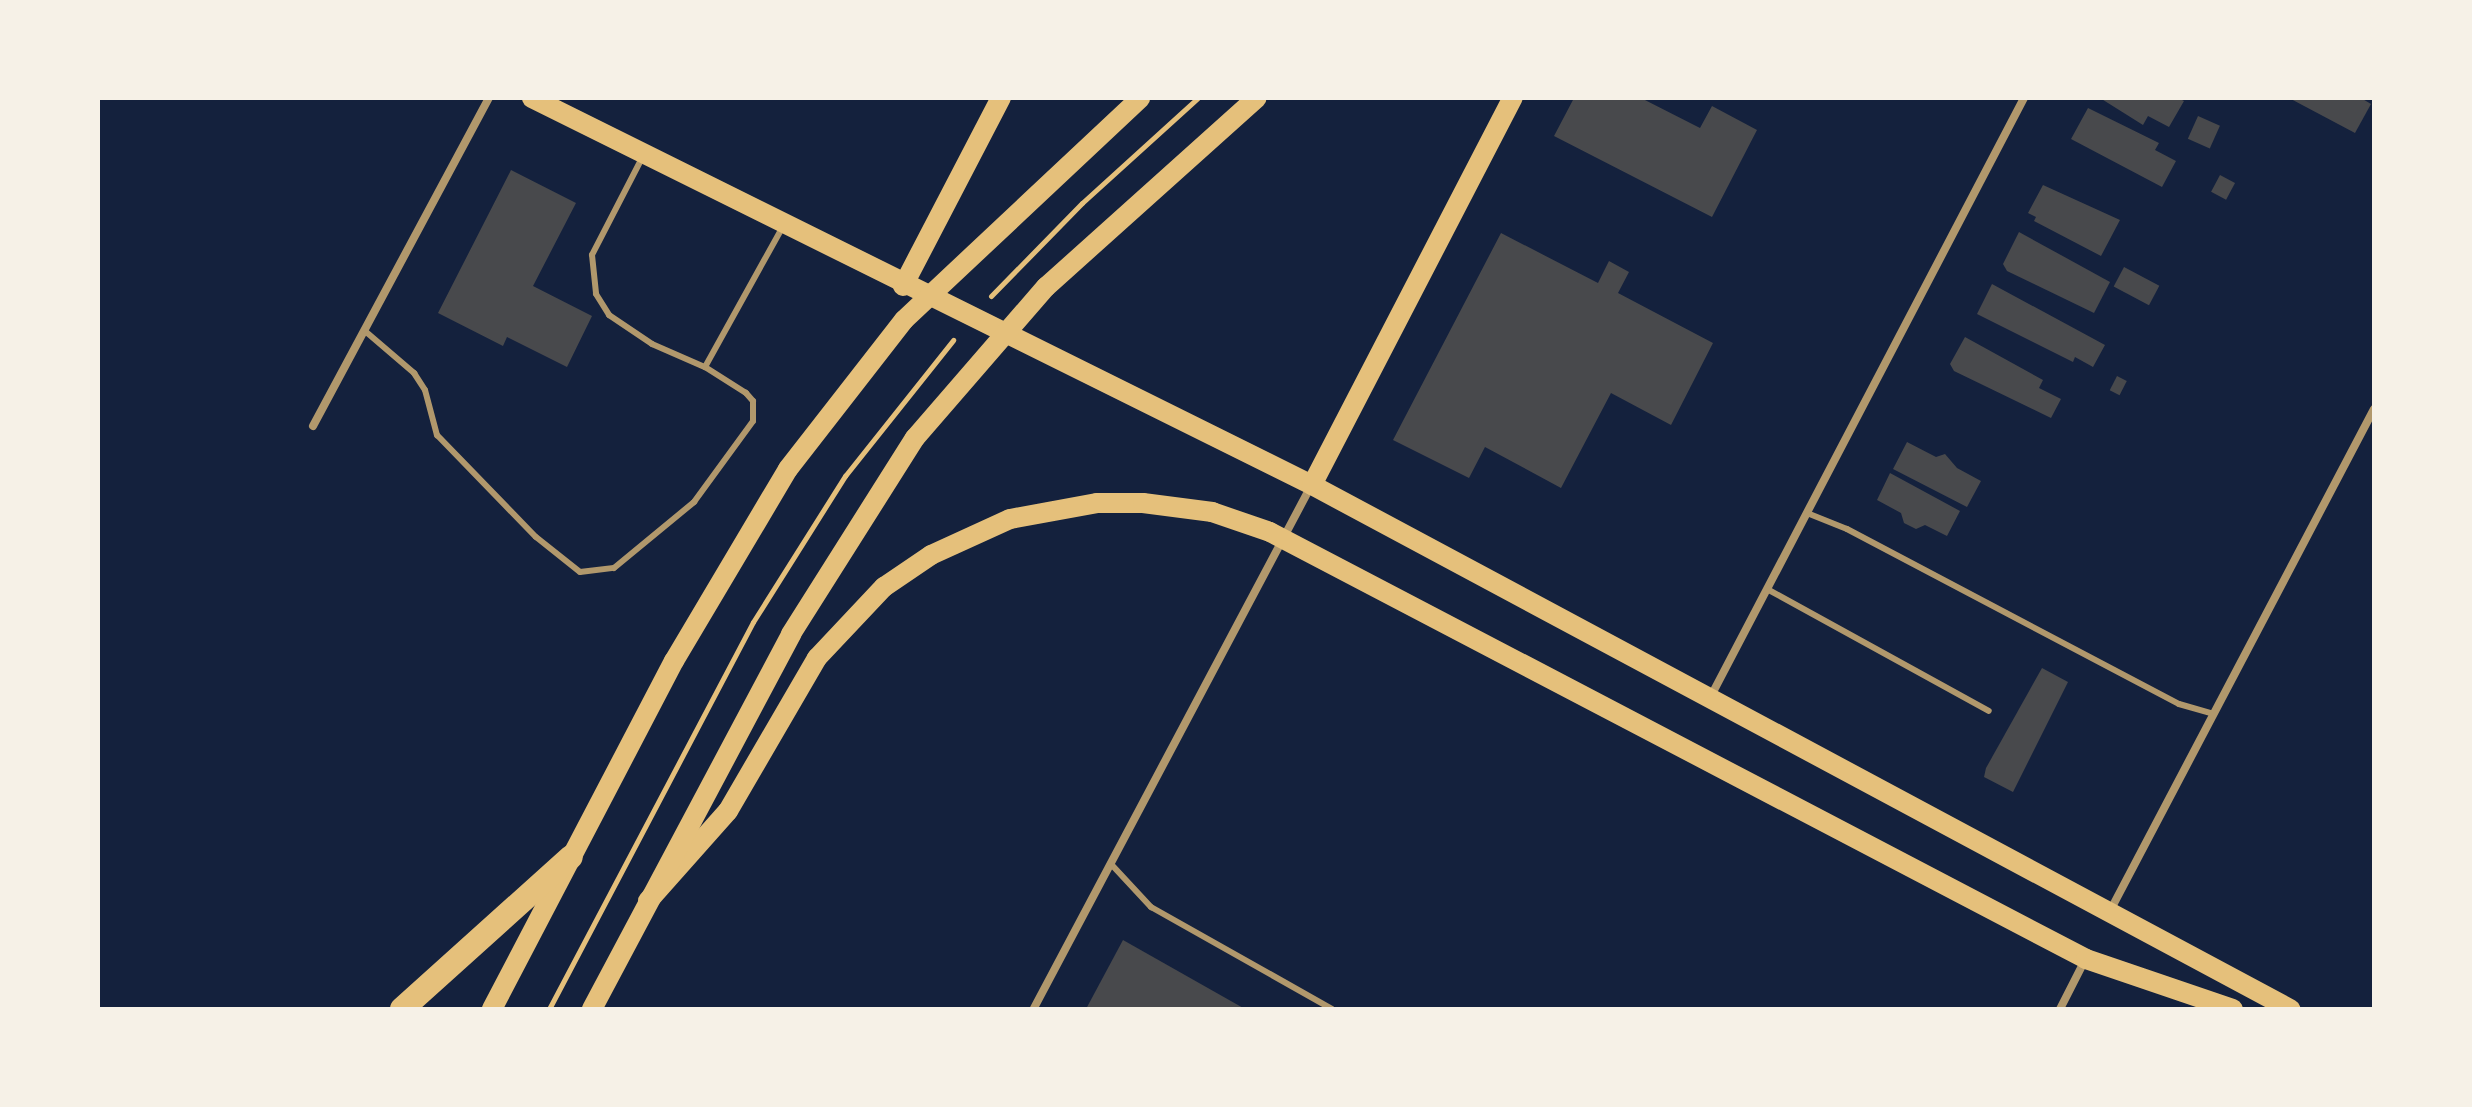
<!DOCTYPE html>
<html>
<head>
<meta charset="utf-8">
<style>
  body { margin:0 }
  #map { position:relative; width:2472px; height:1107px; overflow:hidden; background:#14213d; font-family:Arial,sans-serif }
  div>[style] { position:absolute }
  .building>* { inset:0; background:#48494c; transform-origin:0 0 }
  .path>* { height:5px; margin:-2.5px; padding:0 2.5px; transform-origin:2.5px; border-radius:2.5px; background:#e5c07b }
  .service>* { height:6px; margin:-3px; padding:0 3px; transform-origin:3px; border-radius:3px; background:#b1986c }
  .minor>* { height:8px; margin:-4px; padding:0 4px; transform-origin:4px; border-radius:4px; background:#b1986c }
  .primary>* { height:20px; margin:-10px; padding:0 10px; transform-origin:10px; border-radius:10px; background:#e5c07b }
  .motorway>* { height:24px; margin:-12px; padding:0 12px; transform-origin:12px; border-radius:12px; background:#e5c07b }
  span { translate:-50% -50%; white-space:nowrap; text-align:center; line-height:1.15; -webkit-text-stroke:8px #f6f1e7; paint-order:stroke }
  .frame { position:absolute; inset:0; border:100px solid #f6f1e7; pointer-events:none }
</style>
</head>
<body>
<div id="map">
  <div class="building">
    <i style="clip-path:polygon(1574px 98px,1641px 98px,1700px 128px,1712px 106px,1757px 130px,1712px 217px,1554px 136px)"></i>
    <i style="clip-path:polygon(2100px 98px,2178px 98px,2184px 101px,2169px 127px,2148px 116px,2143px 125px)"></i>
    <i style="clip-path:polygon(2289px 98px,2361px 98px,2371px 104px,2355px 133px)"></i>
    <i style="clip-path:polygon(2088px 108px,2159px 143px,2155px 150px,2176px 161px,2162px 187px,2071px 139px)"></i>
    <i style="left:2198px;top:116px;width:24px;height:25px;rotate:24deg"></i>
    <i style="clip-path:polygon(511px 170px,576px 203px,533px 286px,592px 316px,567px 367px,507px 337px,503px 346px,438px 313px)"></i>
    <i style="left:2220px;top:175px;width:17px;height:19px;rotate:28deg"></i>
    <i style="clip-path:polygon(2043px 185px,2120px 220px,2101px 256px,2034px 221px,2036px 217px,2028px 213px)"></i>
    <i style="clip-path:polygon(2019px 232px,2110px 282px,2094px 313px,2007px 271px,2003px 264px)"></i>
    <i style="clip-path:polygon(1501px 233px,1598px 283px,1609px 261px,1629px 272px,1618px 293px,1713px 343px,1671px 425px,1611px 393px,1561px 488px,1485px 447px,1469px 478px,1393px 440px)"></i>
    <i style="left:2124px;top:267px;width:40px;height:22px;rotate:28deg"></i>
    <i style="clip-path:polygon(1992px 284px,2105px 345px,2093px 367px,2075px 357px,2073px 362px,1977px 314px)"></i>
    <i style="clip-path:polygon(1965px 337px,2043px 380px,2039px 388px,2061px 399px,2051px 418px,1954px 371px,1950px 364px)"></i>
    <i style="left:2117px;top:376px;width:11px;height:16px;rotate:27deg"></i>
    <i style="clip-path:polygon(1907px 442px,1936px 457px,1945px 454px,1957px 468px,1981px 481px,1967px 507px,1893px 469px)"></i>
    <i style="clip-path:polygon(1890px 473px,1960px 511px,1947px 536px,1925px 525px,1916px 529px,1904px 523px,1901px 513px,1877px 500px)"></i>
    <i style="clip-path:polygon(2042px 668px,2068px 682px,2013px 792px,1984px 777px,1986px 768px)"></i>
    <i style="clip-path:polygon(1123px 940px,1245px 1009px,1086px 1009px)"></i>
  </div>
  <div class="path">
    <i style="left:991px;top:296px;width:130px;rotate:-45.6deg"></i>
    <i style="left:1082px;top:203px;width:156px;rotate:-42.2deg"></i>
    <i style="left:549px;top:1009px;width:437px;rotate:-62.2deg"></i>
    <i style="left:753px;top:622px;width:173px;rotate:-57.8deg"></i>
    <i style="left:845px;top:476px;width:174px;rotate:-51.5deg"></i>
  </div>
  <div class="service">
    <i style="left:642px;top:158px;width:109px;rotate:117.3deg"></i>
    <i style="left:592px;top:255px;width:39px;rotate:84deg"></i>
    <i style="left:596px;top:294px;width:25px;rotate:58deg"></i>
    <i style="left:609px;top:315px;width:52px;rotate:34deg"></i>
    <i style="left:652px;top:344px;width:58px;rotate:23.5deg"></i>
    <i style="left:705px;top:367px;width:161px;rotate:-61deg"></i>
    <i style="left:365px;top:331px;width:65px;rotate:40.6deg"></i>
    <i style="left:414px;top:373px;width:20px;rotate:57deg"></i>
    <i style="left:425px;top:390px;width:47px;rotate:75.1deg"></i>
    <i style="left:437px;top:435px;width:142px;rotate:45.9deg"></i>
    <i style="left:536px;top:537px;width:56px;rotate:38.5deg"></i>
    <i style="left:580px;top:572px;width:34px;rotate:-7deg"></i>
    <i style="left:614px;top:568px;width:104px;rotate:-39.5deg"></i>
    <i style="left:694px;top:502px;width:100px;rotate:-53.9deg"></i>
    <i style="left:753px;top:421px;width:20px;rotate:-90deg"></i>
    <i style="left:753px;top:401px;width:11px;rotate:-131deg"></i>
    <i style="left:746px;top:393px;width:49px;rotate:-147.6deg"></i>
    <i style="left:1807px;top:513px;width:43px;rotate:21.8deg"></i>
    <i style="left:1847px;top:529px;width:375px;rotate:27.8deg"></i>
    <i style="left:2179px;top:704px;width:35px;rotate:16deg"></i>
    <i style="left:1767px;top:589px;width:253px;rotate:28.8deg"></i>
    <i style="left:1111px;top:864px;width:59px;rotate:47.1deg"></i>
    <i style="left:1151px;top:907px;width:208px;rotate:29.4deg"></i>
  </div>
  <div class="minor">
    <i style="left:313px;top:426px;width:372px;rotate:-61.8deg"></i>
    <i style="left:1711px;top:696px;width:675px;rotate:-62.37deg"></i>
    <i style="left:2110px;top:911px;width:567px;rotate:-62.26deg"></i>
    <i style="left:1034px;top:1008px;width:591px;rotate:-62.05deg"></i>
    <i style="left:2060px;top:1009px;width:55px;rotate:-63deg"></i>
  </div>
  <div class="primary">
    <i style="left:532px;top:98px;width:871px;rotate:26.39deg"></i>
    <i style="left:1312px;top:485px;width:1110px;rotate:28.18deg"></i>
    <i style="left:903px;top:286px;width:212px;rotate:-62.5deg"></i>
    <i style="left:1312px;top:485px;width:436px;rotate:-62.6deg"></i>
    <i style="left:648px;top:901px;width:120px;rotate:-48.4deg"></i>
    <i style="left:728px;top:811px;width:177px;rotate:-59.8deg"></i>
    <i style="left:817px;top:658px;width:98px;rotate:-46.7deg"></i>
    <i style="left:884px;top:587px;width:57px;rotate:-34.2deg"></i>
    <i style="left:931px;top:555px;width:87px;rotate:-24.5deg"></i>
    <i style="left:1010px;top:519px;width:88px;rotate:-10.4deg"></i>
    <i style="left:1097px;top:503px;width:46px"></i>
    <i style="left:1143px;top:503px;width:70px;rotate:7.4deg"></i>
    <i style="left:1212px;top:512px;width:61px;rotate:19deg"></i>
    <i style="left:1270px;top:532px;width:921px;rotate:27.62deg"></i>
    <i style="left:2086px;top:959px;width:155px;rotate:18.8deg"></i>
    <i style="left:492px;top:1009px;width:393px;rotate:-62.4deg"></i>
    <i style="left:674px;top:661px;width:223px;rotate:-59.3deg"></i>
    <i style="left:788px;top:469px;width:189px;rotate:-52.1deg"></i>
    <i style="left:904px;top:320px;width:324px;rotate:-43.2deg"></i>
    <i style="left:592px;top:1009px;width:425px;rotate:-62deg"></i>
    <i style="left:791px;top:634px;width:232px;rotate:-57.7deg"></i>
    <i style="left:915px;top:438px;width:200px;rotate:-49.1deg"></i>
    <i style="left:1046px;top:287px;width:283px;rotate:-41.9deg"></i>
  </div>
  <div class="motorway">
    <i style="left:402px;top:1009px;width:227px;rotate:-42deg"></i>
  </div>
  <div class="frame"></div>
</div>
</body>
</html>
